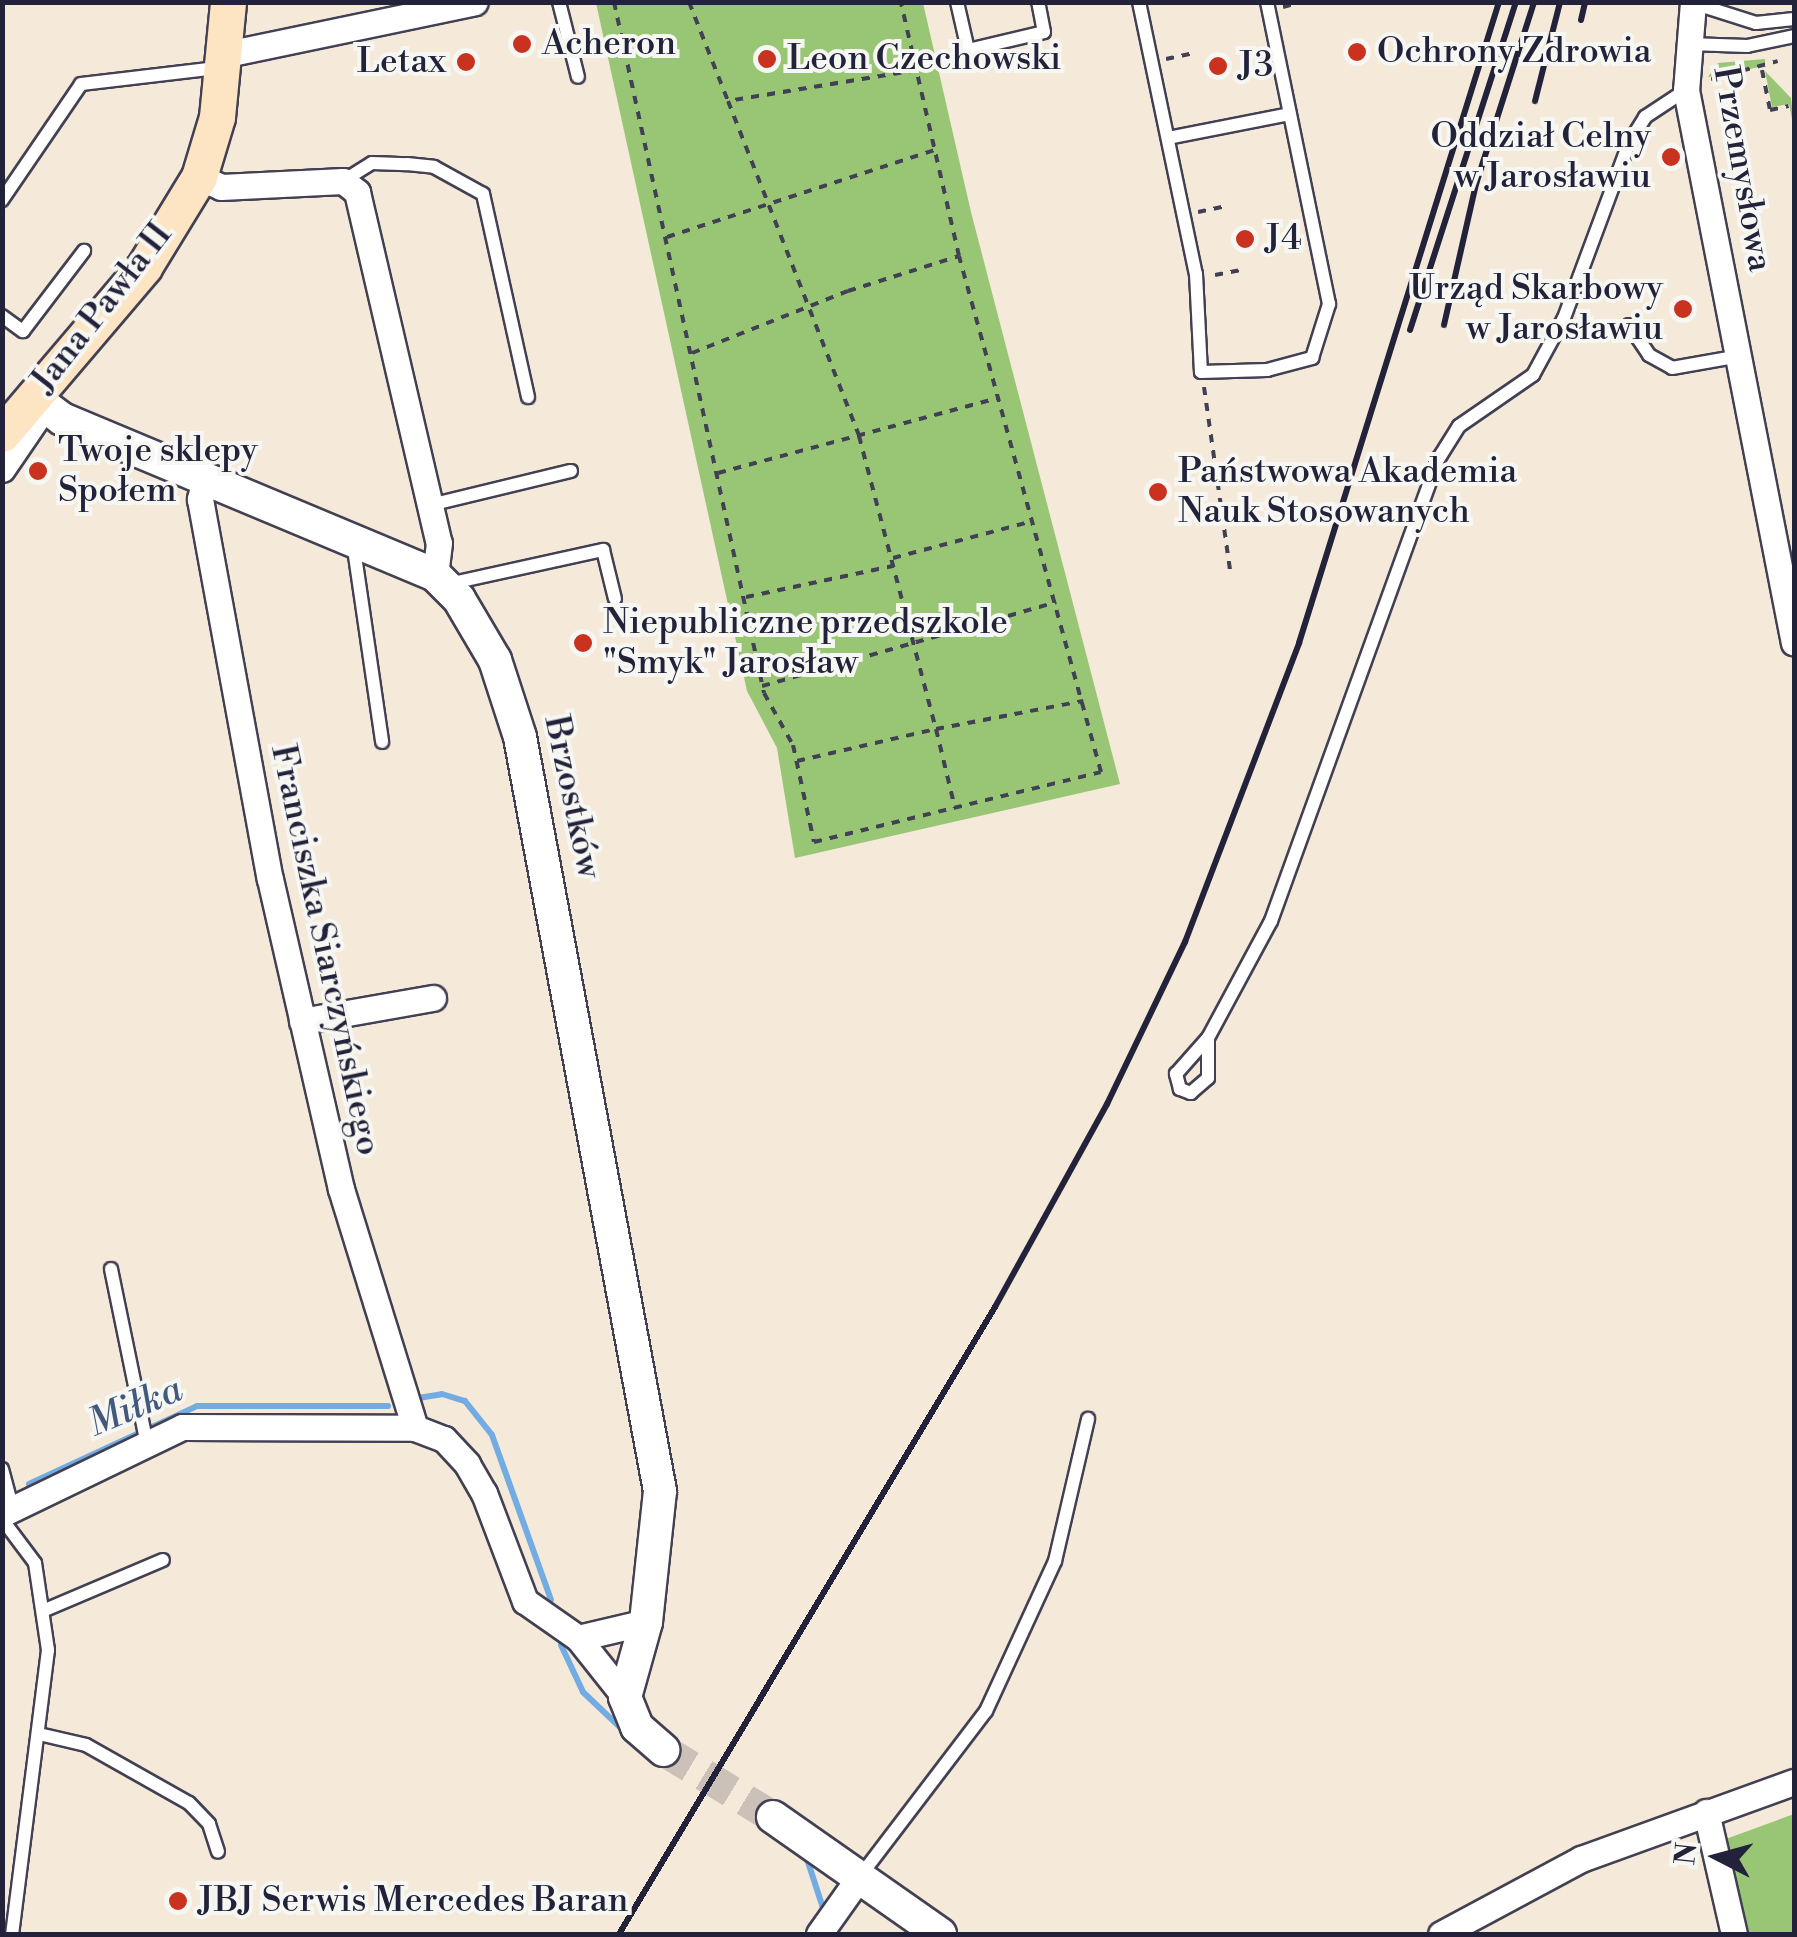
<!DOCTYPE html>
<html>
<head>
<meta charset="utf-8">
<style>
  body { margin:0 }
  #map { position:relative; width:1797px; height:1937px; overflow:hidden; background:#f5e9d9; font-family:"Libre Bodoni",serif }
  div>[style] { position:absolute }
  .green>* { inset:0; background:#98c675 }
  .stream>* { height:6px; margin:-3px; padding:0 3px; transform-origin:3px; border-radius:3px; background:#72ace2 }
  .tertiary-tunnel>* { height:32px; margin-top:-16px; transform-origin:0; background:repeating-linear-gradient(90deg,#cbc1b9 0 32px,transparent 0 48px) }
  .path>* { height:4px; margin-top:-2px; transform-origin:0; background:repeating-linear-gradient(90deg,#424053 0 8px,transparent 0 16px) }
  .roads { filter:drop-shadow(2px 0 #424053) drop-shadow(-2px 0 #424053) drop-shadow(0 2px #424053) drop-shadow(0 -2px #424053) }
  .service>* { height:12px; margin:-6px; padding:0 6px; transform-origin:6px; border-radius:6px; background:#fff }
  .minor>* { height:25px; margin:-12.5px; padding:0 12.5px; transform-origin:12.5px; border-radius:12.5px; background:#fff }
  .tertiary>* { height:32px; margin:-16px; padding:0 16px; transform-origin:16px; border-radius:16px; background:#fff }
  .secondary>* { height:35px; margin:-17.5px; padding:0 17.5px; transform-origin:17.5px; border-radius:17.5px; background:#fde5c4 }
  .rail>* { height:6px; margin:-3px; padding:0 3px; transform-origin:3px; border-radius:3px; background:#22223b }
  .dots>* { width:28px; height:28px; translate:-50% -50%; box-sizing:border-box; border:5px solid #f6f6f2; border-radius:50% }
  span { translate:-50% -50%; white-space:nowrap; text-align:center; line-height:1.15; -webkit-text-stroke:8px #f6f6f2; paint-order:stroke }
  .poi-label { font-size:35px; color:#22223b }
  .left { translate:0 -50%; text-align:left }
  .right { translate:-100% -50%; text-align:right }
  .street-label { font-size:35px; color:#22223b }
  .water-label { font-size:38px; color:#42597e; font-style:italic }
  .frame { position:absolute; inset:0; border:5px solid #22223b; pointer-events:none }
  .north { position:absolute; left:1667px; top:1807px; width:100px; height:100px; -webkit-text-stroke:8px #f6f6f2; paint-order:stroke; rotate:276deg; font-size:28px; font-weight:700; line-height:40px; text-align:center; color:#22223b }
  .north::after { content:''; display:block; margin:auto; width:35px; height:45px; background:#22223b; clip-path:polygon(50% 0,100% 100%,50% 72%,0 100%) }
</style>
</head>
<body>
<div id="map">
  <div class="green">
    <i style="clip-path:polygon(596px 3px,923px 3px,971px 212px,1120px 784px,795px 858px,777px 748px,747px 691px)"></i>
    <i style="clip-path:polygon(1765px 59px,1765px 66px,1708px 77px,1718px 63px)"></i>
    <i style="clip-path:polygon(1765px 71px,1791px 98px,1794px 129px,1789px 104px,1772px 107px)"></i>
    <i style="clip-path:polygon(1794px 1814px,1794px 1934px,1746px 1934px,1723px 1840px)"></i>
  </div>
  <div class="stream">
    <i style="left:412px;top:1399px;width:30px;rotate:-9deg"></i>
    <i style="left:442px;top:1394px;width:24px;rotate:17deg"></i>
    <i style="left:465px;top:1401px;width:43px;rotate:51.5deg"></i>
    <i style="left:492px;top:1435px;width:175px;rotate:70.3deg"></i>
    <i style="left:29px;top:1484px;width:185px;rotate:-24.9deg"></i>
    <i style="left:197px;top:1406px;width:191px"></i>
    <i style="left:561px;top:1645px;width:52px;rotate:64.9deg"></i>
    <i style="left:583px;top:1692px;width:57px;rotate:43.6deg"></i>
    <i style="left:806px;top:1856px;width:58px;rotate:71.9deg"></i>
  </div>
  <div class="tertiary-tunnel">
    <i style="left:663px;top:1750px;width:129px;rotate:31.3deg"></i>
  </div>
  <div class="path">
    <i style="left:614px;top:2px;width:707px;rotate:77.75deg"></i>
    <i style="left:764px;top:693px;width:60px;rotate:60.9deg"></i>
    <i style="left:793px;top:745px;width:99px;rotate:77.8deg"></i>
    <i style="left:814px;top:842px;width:295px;rotate:-13.7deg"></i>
    <i style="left:1101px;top:772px;width:535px;rotate:-105.39deg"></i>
    <i style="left:959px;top:256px;width:261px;rotate:-102.9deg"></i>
    <i style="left:689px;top:2px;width:106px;rotate:68.5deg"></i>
    <i style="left:1283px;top:7px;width:11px;rotate:-15deg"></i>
    <i style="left:1166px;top:59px;width:30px;rotate:-12deg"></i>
    <i style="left:917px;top:70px;width:192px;rotate:170.7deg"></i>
    <i style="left:728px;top:101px;width:360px;rotate:68.6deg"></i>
    <i style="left:859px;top:436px;width:303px;rotate:75.3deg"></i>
    <i style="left:936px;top:729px;width:150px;rotate:-10.8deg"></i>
    <i style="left:1762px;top:70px;width:41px;rotate:78.7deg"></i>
    <i style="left:1770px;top:110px;width:19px;rotate:-12deg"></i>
    <i style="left:1711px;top:79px;width:69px;rotate:-15deg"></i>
    <i style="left:1198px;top:212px;width:29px;rotate:-12deg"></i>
    <i style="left:667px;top:237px;width:281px;rotate:-18deg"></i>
    <i style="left:1215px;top:275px;width:25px;rotate:-11deg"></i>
    <i style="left:692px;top:353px;width:168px;rotate:-21.7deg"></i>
    <i style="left:848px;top:291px;width:116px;rotate:-17.5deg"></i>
    <i style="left:1204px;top:387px;width:191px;rotate:81.9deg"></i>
    <i style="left:718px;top:473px;width:289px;rotate:-15deg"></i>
    <i style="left:893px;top:558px;width:145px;rotate:-14.8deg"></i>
    <i style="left:746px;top:597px;width:150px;rotate:-11.9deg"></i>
    <i style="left:762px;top:686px;width:306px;rotate:-15.9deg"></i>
    <i style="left:797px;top:761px;width:143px;rotate:-13deg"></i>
    <i style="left:936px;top:729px;width:81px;rotate:76.5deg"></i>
  </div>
  <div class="roads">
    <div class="service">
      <i style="left:559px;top:2px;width:77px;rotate:75.8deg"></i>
      <i style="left:957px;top:2px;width:49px;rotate:77.1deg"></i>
      <i style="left:968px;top:50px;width:78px;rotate:-13.3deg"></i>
      <i style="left:1044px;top:32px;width:31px;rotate:-101deg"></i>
      <i style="left:1139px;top:2px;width:278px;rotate:78.2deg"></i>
      <i style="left:1196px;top:274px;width:98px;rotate:87.1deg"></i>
      <i style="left:1201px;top:372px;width:66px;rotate:-1.7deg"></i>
      <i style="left:1267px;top:370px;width:47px;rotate:-14.9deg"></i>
      <i style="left:1312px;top:358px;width:57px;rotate:-72.5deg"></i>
      <i style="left:1329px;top:304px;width:308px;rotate:-101.6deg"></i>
      <i style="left:1693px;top:3px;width:66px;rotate:17.6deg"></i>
      <i style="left:1756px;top:23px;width:38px;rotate:-6deg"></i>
      <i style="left:1689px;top:44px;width:58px;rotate:2deg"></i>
      <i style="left:1747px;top:46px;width:48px;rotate:-12deg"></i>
      <i style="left:1168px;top:138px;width:124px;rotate:-11.1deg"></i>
      <i style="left:343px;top:181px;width:34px;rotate:-32deg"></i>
      <i style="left:372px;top:163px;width:35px;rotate:2deg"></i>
      <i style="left:407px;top:164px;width:27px;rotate:6deg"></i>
      <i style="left:434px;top:167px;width:56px;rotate:28.9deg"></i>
      <i style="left:483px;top:194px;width:208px;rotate:77.5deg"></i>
      <i style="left:2px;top:200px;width:140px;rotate:-55.7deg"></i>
      <i style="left:81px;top:84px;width:137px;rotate:-6.7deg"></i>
      <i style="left:2px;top:316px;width:26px;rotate:36deg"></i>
      <i style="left:23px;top:331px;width:101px;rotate:-52.7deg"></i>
      <i style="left:1629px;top:325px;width:36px;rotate:56deg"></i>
      <i style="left:1649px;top:355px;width:26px;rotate:29deg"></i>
      <i style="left:1672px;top:368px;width:69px;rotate:-10deg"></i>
      <i style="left:430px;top:505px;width:145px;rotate:-13.6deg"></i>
      <i style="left:353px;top:542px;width:202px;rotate:81.7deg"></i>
      <i style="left:448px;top:584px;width:159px;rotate:-12.4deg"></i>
      <i style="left:603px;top:550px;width:50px;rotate:76.2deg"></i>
      <i style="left:1208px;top:1038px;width:40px;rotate:90deg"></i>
      <i style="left:1208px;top:1078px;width:23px;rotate:139deg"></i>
      <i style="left:1191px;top:1093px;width:12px;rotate:-160deg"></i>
      <i style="left:1180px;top:1089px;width:16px;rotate:-105deg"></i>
      <i style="left:1176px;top:1074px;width:48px;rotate:-48.4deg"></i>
      <i style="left:1208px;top:1038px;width:133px;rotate:-61.7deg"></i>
      <i style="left:1271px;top:921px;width:493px;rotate:-70.1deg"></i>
      <i style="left:1439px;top:458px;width:38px;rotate:-58deg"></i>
      <i style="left:1459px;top:426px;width:90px;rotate:-34.6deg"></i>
      <i style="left:1533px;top:375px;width:65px;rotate:-61.5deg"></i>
      <i style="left:1564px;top:318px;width:187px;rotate:-69.6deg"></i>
      <i style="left:1629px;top:143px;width:31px;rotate:-58deg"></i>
      <i style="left:1645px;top:117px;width:49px;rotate:-33.4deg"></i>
      <i style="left:111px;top:1269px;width:180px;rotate:78.4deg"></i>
      <i style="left:2px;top:1469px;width:42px;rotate:75deg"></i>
      <i style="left:2px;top:1519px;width:55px;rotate:53.1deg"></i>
      <i style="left:35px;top:1563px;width:88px;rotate:81.5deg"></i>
      <i style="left:48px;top:1650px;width:286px;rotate:97.2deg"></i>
      <i style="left:45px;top:1610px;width:128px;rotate:-23deg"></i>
      <i style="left:39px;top:1734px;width:48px;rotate:13.2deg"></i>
      <i style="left:86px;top:1745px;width:118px;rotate:29.4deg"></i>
      <i style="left:189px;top:1803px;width:29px;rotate:46deg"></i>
      <i style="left:209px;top:1824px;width:29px;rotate:72deg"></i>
      <i style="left:861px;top:1875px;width:206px;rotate:-52.7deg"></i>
      <i style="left:986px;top:1711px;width:165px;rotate:-65.3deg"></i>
      <i style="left:1055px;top:1561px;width:146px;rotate:-76.9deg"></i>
    </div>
    <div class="minor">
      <i style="left:1693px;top:2px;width:88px;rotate:94.5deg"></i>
      <i style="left:1686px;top:90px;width:563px;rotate:78.95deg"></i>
      <i style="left:227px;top:54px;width:253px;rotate:-11.8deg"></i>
      <i style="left:199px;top:177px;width:24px;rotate:24deg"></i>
      <i style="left:221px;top:187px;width:122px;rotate:-2.8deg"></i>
      <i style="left:343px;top:181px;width:18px;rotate:38deg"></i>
      <i style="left:357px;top:192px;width:360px;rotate:76.9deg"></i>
      <i style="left:439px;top:543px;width:32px;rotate:97deg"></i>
      <i style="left:2px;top:469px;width:73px;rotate:-55.7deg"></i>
      <i style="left:205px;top:480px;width:20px;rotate:105deg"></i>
      <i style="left:200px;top:499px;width:386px;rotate:79.6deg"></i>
      <i style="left:270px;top:879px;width:318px;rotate:77.1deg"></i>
      <i style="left:341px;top:1189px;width:250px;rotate:72.8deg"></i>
      <i style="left:302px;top:1021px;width:133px;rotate:-10deg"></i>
      <i style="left:2px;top:1514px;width:200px;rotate:-25.8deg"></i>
      <i style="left:182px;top:1427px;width:233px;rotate:0.2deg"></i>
      <i style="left:415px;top:1428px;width:31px;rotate:21deg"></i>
      <i style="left:444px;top:1439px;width:34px;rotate:47deg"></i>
      <i style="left:467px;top:1464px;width:34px;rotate:60deg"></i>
      <i style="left:484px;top:1493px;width:116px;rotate:69.2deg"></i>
      <i style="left:525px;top:1601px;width:65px;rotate:34.9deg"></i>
      <i style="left:578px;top:1638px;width:75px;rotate:51.5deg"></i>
      <i style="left:578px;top:1638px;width:70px;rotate:-13.2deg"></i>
      <i style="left:1706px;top:1812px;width:125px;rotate:77.1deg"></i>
      <i style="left:819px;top:1934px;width:72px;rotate:-54.6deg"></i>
      <i style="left:1441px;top:1934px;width:159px;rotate:-28.2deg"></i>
      <i style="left:1581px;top:1859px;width:226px;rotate:-19.9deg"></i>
    </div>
    <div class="tertiary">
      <i style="left:33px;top:397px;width:36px;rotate:37deg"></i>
      <i style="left:62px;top:419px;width:404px;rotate:22.7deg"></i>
      <i style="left:435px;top:575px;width:34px;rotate:45deg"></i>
      <i style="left:459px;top:599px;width:71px;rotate:59.5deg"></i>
      <i style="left:495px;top:660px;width:81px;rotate:72deg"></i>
      <i style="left:520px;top:737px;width:767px;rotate:79.48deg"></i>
      <i style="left:660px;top:1491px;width:132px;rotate:96.1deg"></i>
      <i style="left:646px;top:1622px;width:78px;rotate:105.6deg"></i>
      <i style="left:625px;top:1697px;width:32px;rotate:68deg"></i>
      <i style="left:637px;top:1727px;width:35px;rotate:41deg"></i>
      <i style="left:773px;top:1817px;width:204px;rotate:35deg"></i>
    </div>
    <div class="secondary">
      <i style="left:2px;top:434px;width:219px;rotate:-49.6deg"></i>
      <i style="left:144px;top:267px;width:105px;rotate:-58.6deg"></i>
      <i style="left:199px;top:177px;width:63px;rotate:-73.3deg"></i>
      <i style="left:217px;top:117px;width:116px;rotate:-84.5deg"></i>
    </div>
  </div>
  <div class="rail">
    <i style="left:1581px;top:20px;width:18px;rotate:-77deg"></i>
    <i style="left:1535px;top:101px;width:102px;rotate:-75.8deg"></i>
    <i style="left:1444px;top:325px;width:145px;rotate:-77.2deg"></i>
    <i style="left:1476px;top:184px;width:191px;rotate:-72.3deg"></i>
    <i style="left:1410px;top:330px;width:345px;rotate:-72.1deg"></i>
    <i style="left:619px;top:1934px;width:731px;rotate:-59.05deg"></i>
    <i style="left:995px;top:1307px;width:232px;rotate:-61.1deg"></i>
    <i style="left:1107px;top:1104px;width:180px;rotate:-64.3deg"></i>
    <i style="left:1185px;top:942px;width:320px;rotate:-69.1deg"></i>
    <i style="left:1299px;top:643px;width:671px;rotate:-72.67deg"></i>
  </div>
  <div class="dots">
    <i style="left:522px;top:44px;background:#c8321e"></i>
    <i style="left:1357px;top:52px;background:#c8321e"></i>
    <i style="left:767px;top:59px;background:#c8321e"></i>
    <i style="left:466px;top:62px;background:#c8321e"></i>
    <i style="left:1218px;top:66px;background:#c8321e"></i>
    <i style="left:1671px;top:157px;background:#c8321e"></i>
    <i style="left:1245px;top:239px;background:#c8321e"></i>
    <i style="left:1683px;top:309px;background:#c8321e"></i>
    <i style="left:38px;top:471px;background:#c8321e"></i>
    <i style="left:1158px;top:492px;background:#c8321e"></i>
    <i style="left:583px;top:643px;background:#c8321e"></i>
    <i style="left:178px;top:1901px;background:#c8321e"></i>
  </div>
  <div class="poi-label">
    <span class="left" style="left:542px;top:44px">Acheron</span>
    <span class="left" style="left:1377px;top:52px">Ochrony Zdrowia</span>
    <span class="left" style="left:787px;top:59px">Leon Czechowski</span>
    <span class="right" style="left:446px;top:62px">Letax</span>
    <span class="left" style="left:1238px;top:66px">J3</span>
    <span class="right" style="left:1651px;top:157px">Oddział Celny<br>w Jarosławiu</span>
    <span class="left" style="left:1265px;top:239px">J4</span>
    <span class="right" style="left:1663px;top:309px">Urząd Skarbowy<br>w Jarosławiu</span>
    <span class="left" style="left:58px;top:471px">Twoje sklepy<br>Społem</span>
    <span class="left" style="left:1178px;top:492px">Państwowa Akademia<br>Nauk Stosowanych</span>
    <span class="left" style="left:603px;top:643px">Niepubliczne przedszkole<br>"Smyk" Jarosław</span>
    <span class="left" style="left:198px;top:1901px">JBJ Serwis Mercedes Baran</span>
  </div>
  <div class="street-label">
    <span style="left:1742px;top:169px;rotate:80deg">Przemysłowa</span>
    <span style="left:102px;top:308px;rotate:-52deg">Jana Pawła II</span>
    <span style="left:572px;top:797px;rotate:78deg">Brzostków</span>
    <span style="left:325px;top:950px;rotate:78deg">Franciszka Siarczyńskiego</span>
  </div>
  <div class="water-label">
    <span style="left:135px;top:1407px;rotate:-23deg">Miłka</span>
  </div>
  <div class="frame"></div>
  <div class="north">N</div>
</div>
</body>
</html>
